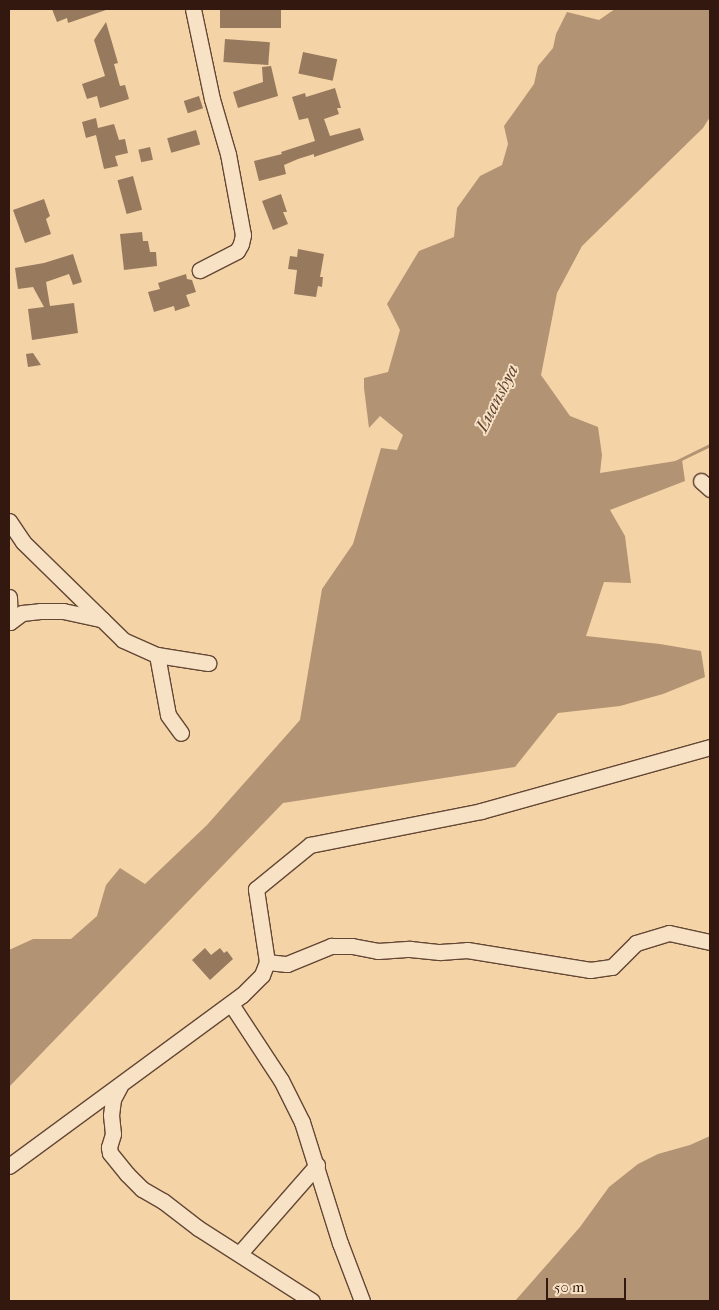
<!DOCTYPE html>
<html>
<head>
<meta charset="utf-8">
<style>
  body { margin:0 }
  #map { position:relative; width:719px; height:1310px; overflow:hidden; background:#f4d3a6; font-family:"IM FELL French Canon",serif }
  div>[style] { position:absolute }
  .water>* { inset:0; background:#b29373 }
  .stream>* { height:3px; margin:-1.5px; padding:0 1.5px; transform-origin:1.5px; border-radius:1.5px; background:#b29373 }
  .building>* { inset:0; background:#97795e; transform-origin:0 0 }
  .roads { filter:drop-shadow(1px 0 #634735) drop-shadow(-1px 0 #634735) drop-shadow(0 1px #634735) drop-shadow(0 -1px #634735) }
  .minor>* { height:15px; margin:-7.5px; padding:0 7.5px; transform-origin:7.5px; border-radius:7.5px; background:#f8e2c5 }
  span { translate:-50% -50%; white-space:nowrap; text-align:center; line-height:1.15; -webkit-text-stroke:4px #f8e2c5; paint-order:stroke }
  .water-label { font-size:18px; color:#5f4332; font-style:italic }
  .frame { position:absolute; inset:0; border:10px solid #33180f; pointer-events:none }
  .scale { position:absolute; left:546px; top:1278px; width:80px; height:22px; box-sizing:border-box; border:2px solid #33180f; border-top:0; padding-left:6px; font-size:15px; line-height:18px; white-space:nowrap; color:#33180f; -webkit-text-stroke:4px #f8e2c5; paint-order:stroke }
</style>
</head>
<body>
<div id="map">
  <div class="water">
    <i style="clip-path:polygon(615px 9px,710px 9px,710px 117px,703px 128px,582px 246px,557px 293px,541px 375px,570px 416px,598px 427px,602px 455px,600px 473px,682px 460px,685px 481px,610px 510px,625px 536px,631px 583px,604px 582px,586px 636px,660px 644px,701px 651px,705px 677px,663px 694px,620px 706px,558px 713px,515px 767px,283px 803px,9px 1087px,9px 950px,33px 939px,71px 939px,97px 916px,106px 885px,120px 868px,145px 884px,207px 825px,300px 720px,322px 589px,353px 544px,381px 448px,397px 450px,403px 435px,380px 416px,369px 428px,364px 388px,364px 378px,388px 372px,400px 330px,387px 304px,419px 251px,454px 237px,457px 208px,480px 176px,502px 165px,508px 144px,504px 126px,534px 84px,538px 66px,553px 48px,556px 34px,567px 12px,599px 20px)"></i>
    <i style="clip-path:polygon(710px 1136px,710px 1301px,515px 1301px,580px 1227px,609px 1187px,638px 1164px,658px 1154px,690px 1145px)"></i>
  </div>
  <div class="stream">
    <i style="left:675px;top:462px;width:39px;rotate:-26deg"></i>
  </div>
  <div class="building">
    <i style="clip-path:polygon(52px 9px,106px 9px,106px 10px,68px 23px,67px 18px,57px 22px)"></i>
    <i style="left:220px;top:9px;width:61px;height:19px"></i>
    <i style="clip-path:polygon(106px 22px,118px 63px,114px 64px,120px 86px,125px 85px,129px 99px,100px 108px,97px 96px,87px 99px,82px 84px,105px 76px,94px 40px)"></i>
    <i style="left:225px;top:39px;width:45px;height:23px;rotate:4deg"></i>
    <i style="left:303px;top:52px;width:35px;height:22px;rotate:12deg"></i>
    <i style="clip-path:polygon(271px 66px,278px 96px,238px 108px,233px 92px,263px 82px,262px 67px)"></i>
    <i style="clip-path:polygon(335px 88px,341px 108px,337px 108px,339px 114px,324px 119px,330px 136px,360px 128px,364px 140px,314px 157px,314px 154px,298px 159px,284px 165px,286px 174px,259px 181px,254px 161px,282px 154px,281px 152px,315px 141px,308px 118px,299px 120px,292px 97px,305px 93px,306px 97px)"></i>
    <i style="left:199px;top:96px;width:13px;height:16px;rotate:72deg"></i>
    <i style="clip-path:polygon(96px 118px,98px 128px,114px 124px,119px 140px,125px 139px,128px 153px,115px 156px,118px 166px,104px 169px,96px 135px,86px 138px,82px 122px)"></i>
    <i style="left:196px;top:130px;width:15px;height:30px;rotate:74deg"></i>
    <i style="left:150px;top:147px;width:13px;height:12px;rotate:77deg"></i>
    <i style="left:133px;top:176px;width:35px;height:16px;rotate:75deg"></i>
    <i style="clip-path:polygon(281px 194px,287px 212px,283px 212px,288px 224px,273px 230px,262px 201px)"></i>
    <i style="clip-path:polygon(44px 199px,50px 216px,46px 219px,51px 234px,25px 243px,13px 210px)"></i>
    <i style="clip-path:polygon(142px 232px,143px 241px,148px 241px,150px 252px,156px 252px,157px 266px,124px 270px,120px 234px)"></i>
    <i style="clip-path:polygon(298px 249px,324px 254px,320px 277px,323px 277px,322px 287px,318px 286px,316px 297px,294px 294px,297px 270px,288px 269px,290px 256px,297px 257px)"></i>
    <i style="clip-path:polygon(73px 254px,82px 282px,73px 285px,69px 274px,46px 282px,50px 306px,74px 303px,78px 333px,32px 340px,28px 309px,44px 307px,33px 287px,18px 289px,15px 268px,44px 263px)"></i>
    <i style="clip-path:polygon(186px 274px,187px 279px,192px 280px,196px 292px,186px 295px,190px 306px,175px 311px,174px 306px,154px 312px,148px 292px,160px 289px,158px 283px)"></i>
    <i style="clip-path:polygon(33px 353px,41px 365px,28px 367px,26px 354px)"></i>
    <i style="clip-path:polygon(205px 948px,211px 955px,220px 948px,224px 953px,227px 951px,233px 959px,210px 980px,192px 960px)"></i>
  </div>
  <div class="roads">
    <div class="minor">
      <i style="left:193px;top:9px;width:92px;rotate:78.1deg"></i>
      <i style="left:212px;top:99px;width:57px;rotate:73.8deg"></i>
      <i style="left:228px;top:154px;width:82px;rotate:79.5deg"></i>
      <i style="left:243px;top:235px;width:9px;rotate:103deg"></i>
      <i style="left:241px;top:244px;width:8px;rotate:120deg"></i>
      <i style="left:237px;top:251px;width:42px;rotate:152.8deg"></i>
      <i style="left:701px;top:481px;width:12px;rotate:42deg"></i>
      <i style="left:9px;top:521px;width:25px;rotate:56deg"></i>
      <i style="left:23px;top:542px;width:140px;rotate:44.4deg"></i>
      <i style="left:123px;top:640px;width:37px;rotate:24deg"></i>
      <i style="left:157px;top:655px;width:52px;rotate:8.9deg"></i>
      <i style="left:9px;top:597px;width:25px;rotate:88deg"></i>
      <i style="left:10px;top:622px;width:15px;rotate:-37deg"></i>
      <i style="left:22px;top:613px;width:18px;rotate:-6deg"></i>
      <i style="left:40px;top:611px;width:23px"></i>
      <i style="left:63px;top:611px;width:40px;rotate:12deg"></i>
      <i style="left:157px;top:655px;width:61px;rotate:79.6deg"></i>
      <i style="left:168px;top:715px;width:22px;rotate:54deg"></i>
      <i style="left:267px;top:962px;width:20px;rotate:6deg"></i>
      <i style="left:287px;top:964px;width:48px;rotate:-22.2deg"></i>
      <i style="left:331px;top:946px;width:21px"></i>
      <i style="left:352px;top:946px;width:26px;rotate:11deg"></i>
      <i style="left:378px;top:951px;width:32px;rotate:-4deg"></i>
      <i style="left:410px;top:949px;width:30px;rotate:6deg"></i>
      <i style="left:440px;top:952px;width:27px;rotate:-4deg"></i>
      <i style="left:467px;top:950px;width:125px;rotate:9.2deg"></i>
      <i style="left:590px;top:970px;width:22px;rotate:-8deg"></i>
      <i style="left:612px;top:967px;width:34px;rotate:-45deg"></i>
      <i style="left:636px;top:943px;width:34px;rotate:-17deg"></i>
      <i style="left:669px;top:933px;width:42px;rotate:12.4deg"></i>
      <i style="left:231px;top:1004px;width:91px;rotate:56.7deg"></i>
      <i style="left:281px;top:1080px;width:47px;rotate:63.4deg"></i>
      <i style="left:302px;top:1122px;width:127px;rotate:72.6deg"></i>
      <i style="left:340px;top:1243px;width:62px;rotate:69.2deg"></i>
      <i style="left:120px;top:1086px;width:15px;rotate:118deg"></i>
      <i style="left:113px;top:1099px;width:16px;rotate:97deg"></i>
      <i style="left:111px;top:1115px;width:19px;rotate:84deg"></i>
      <i style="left:113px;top:1134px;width:14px;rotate:107deg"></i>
      <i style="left:109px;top:1147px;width:6px;rotate:81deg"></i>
      <i style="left:110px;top:1153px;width:27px;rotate:51deg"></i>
      <i style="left:127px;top:1174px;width:21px;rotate:45deg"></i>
      <i style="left:142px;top:1189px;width:24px;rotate:30deg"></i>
      <i style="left:163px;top:1201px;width:44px;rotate:37.6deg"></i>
      <i style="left:198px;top:1228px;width:135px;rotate:32.6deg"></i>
      <i style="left:9px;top:1166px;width:289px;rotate:-36.3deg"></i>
      <i style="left:242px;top:995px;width:28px;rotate:-45deg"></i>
      <i style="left:262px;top:975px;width:14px;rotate:-69deg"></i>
      <i style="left:267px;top:962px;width:74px;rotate:-98.6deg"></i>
      <i style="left:256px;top:889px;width:70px;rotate:-39.2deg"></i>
      <i style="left:310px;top:845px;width:174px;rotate:-11.2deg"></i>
      <i style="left:481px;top:811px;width:238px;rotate:-15.6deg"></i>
      <i style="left:240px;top:1253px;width:117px;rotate:-48.8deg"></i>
    </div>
  </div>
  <div class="water-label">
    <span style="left:498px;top:399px;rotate:-63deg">Luanshya</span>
  </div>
  <div class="frame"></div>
  <div class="scale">50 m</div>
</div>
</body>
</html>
